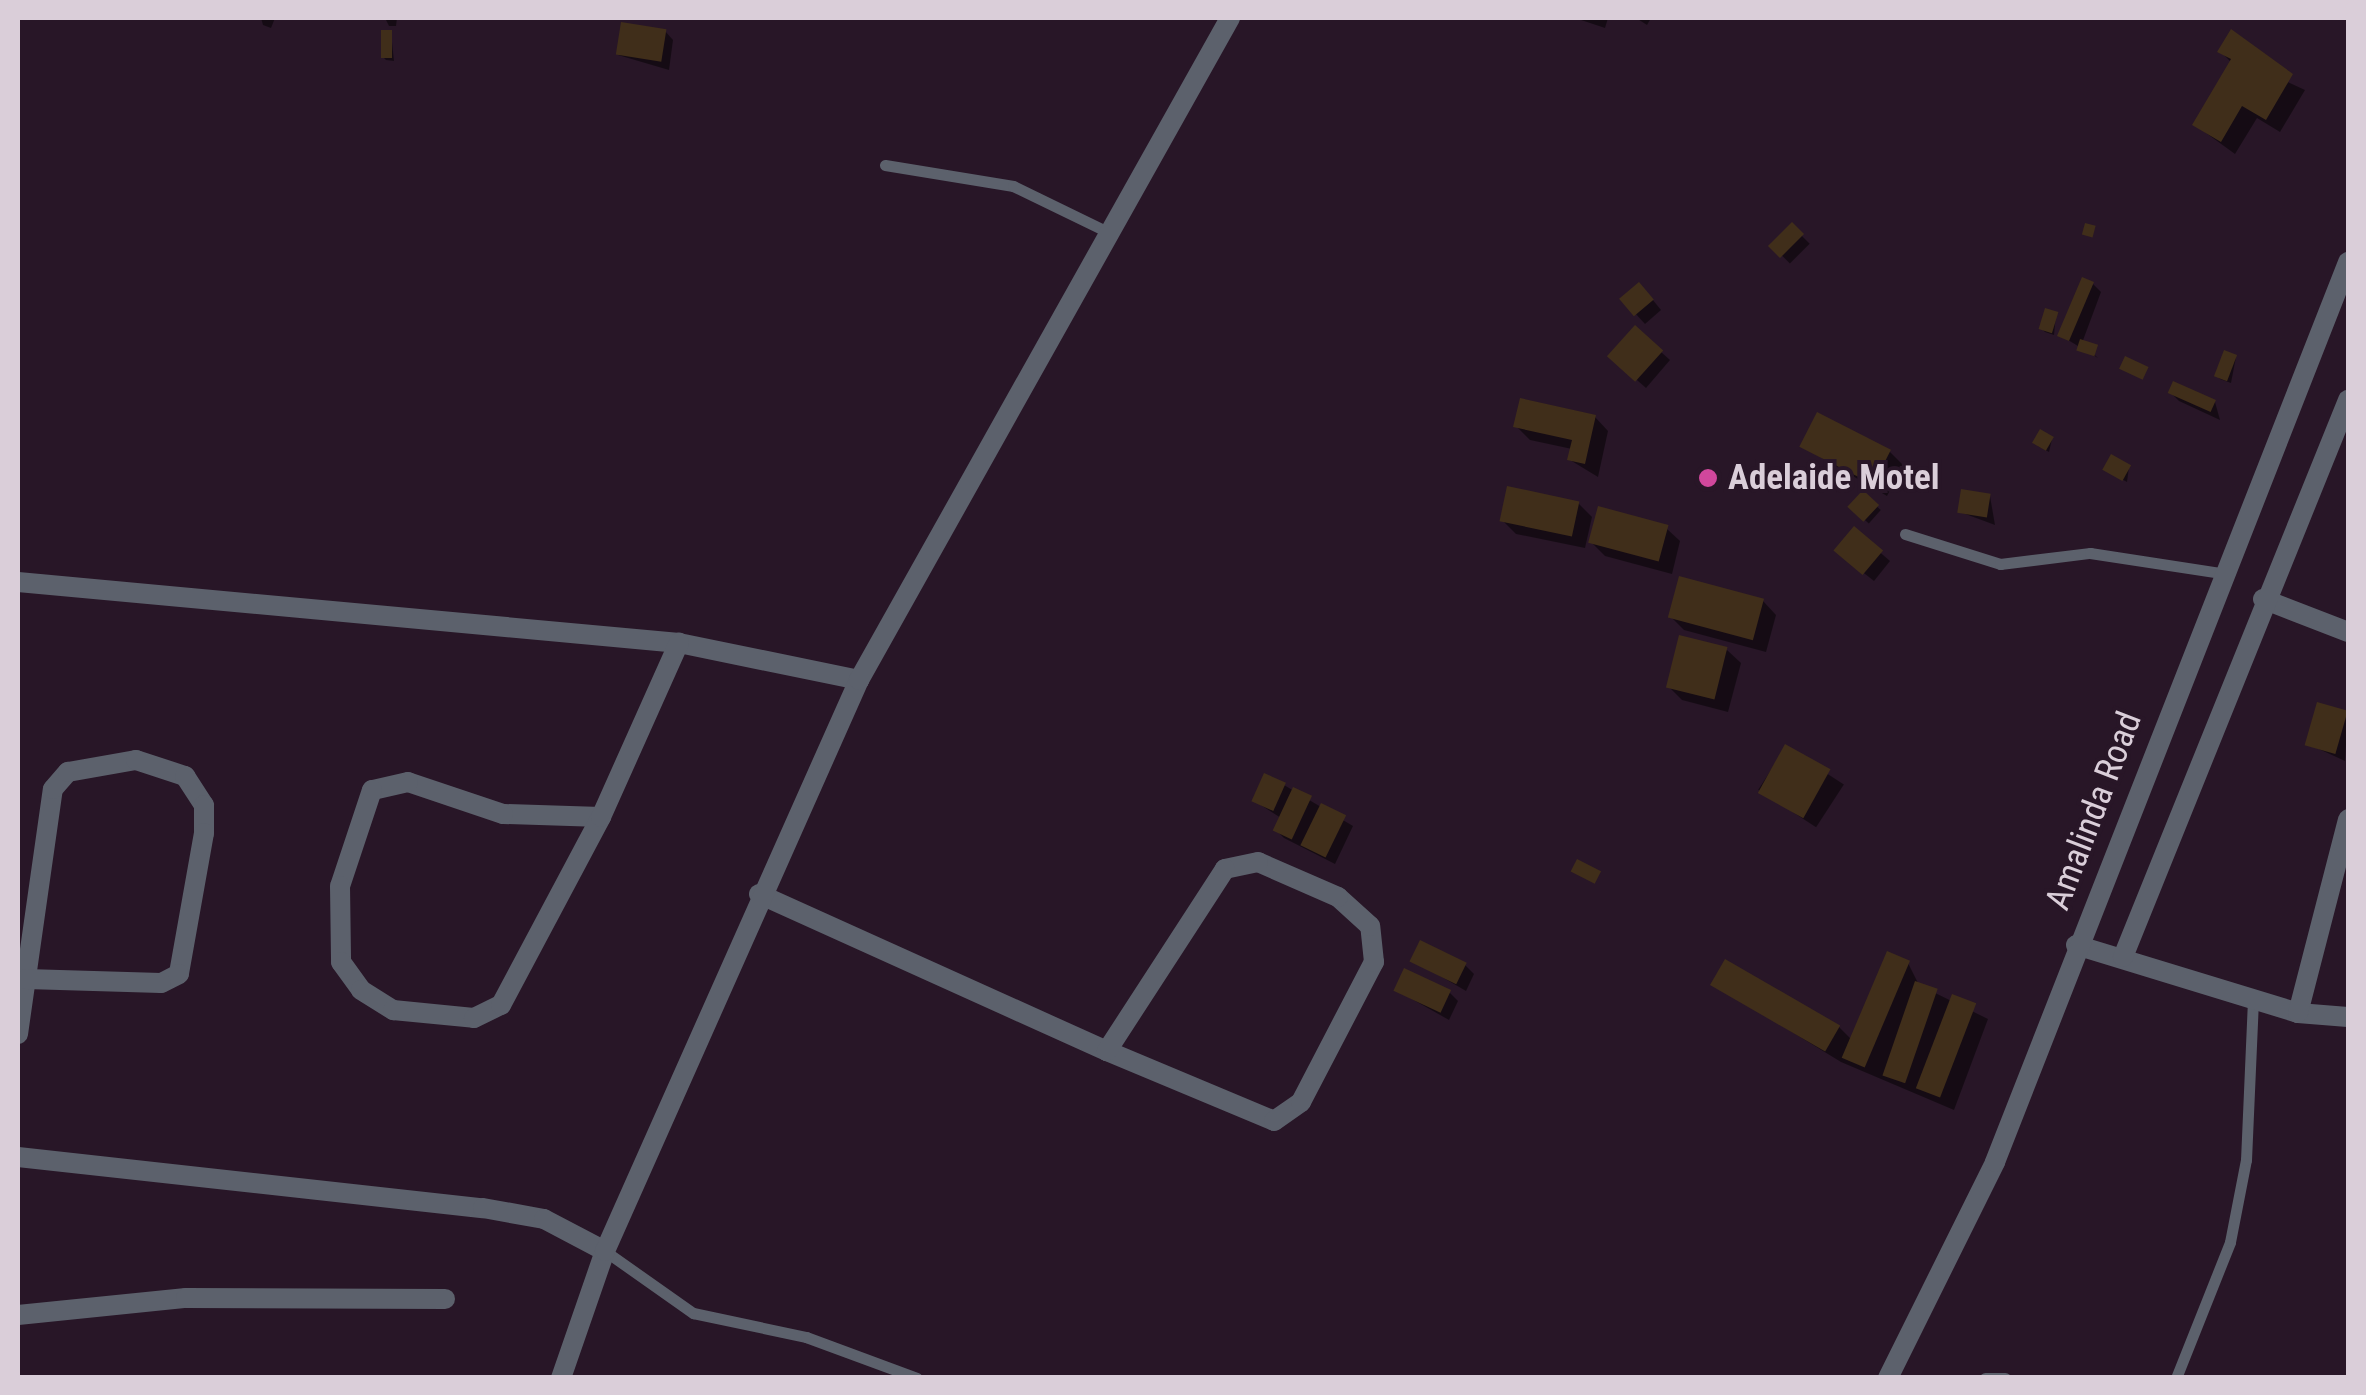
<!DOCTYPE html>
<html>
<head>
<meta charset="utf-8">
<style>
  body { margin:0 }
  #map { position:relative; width:2366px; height:1395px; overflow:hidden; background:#281627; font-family:"Roboto Condensed",sans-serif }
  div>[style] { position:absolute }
  .shadow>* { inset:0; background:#0007; transform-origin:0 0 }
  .building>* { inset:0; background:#402e1a; transform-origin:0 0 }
  .service>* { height:11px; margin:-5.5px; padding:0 5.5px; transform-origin:5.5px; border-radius:5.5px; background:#5c616c }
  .minor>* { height:20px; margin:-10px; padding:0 10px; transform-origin:10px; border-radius:10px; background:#5c616c }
  .tertiary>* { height:20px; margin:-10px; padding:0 10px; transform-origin:10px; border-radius:10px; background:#5c616c }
  .dots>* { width:28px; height:28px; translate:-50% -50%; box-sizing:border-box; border:5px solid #281627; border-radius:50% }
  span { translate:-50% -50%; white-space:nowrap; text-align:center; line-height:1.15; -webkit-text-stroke:8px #281627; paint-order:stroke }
  .poi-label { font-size:35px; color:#daced9; font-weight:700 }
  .left { translate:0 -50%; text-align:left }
  .street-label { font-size:35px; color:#daced9 }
  .frame { position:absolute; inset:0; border:20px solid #daced9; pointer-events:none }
</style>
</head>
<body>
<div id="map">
  <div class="shadow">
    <i style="clip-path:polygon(261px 18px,275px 18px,271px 28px,263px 25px)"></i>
    <i style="clip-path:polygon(385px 18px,397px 18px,396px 26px,389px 26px)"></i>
    <i style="clip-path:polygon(1575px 18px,1608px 18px,1605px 28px)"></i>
    <i style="clip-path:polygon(1636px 18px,1651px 18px,1647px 25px)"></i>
    <i style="clip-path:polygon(665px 31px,673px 40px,669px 70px,618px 55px)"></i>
    <i style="clip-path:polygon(391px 33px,394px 61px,386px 60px,383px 57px)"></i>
    <i style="clip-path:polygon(2220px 51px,2305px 90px,2280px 132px,2257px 118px,2235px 154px,2195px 125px,2232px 63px)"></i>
    <i style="left:1792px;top:226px;width:25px;height:28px;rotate:45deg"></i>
    <i style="clip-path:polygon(2093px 284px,2101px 292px,2082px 343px,2098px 358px,2063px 337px)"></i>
    <i style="clip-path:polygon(1648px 294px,1661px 310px,1645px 324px,1623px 300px)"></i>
    <i style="clip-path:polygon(2056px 314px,2054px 335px,2045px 332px,2041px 328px)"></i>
    <i style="clip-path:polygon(1661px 352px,1670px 360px,1646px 388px,1620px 365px)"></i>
    <i style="clip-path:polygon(2236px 357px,2231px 383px,2220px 379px,2217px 376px)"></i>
    <i style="clip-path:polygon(2171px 393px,2215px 402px,2220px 420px,2179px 401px)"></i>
    <i style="clip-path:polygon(1595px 417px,1608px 431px,1598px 477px,1570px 460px,1572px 449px,1530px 440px,1516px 426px)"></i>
    <i style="clip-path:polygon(2052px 439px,2049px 452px,2038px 446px)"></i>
    <i style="clip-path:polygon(1803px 447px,1889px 451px,1903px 465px,1887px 496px)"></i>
    <i style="clip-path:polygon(2129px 467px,2127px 482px,2110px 473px)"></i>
    <i style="left:1863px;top:494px;width:24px;height:18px;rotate:42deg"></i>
    <i style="clip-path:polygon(1990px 496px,1995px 525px,1960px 512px)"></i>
    <i style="clip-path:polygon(1578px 503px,1592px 517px,1585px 548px,1516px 534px,1502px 520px)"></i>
    <i style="clip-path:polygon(1666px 528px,1680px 541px,1672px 574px,1605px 556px,1591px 542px)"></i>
    <i style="clip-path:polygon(1854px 530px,1890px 561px,1874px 581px,1846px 559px)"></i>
    <i style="clip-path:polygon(1763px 601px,1776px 615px,1766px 652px,1684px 630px,1670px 616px)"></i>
    <i style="clip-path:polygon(1727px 650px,1741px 663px,1728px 712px,1682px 700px,1668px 686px)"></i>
    <i style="clip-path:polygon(2319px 705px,2348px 714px,2345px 761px,2308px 744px)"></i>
    <i style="left:1786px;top:747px;width:69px;height:51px;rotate:33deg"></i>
    <i style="clip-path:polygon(1284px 785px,1353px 826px,1335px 864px,1284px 838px,1275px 829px,1281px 818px,1253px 800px)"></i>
    <i style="clip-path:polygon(1413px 960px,1465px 965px,1474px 974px,1466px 991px)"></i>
    <i style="clip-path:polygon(1908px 963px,1919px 985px,1988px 1019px,1954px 1110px,1841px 1062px,1713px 984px,1839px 1027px,1852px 1040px)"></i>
    <i style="clip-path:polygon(1396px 990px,1449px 992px,1458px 1001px,1449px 1020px)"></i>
  </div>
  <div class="building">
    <i style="left:621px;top:22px;width:46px;height:33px;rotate:9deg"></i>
    <i style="clip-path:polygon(2231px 29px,2293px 74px,2266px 120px,2242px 106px,2221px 142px,2192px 125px,2231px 59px,2217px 52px)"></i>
    <i style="left:381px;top:30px;width:11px;height:28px"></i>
    <i style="left:1792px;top:222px;width:17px;height:34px;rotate:45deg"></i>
    <i style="left:2085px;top:223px;width:11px;height:12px;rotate:15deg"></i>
    <i style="left:2082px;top:277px;width:13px;height:64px;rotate:23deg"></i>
    <i style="left:1639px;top:282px;width:23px;height:26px;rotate:50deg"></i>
    <i style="left:2045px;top:308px;width:14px;height:22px;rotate:17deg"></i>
    <i style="left:1635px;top:325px;width:38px;height:42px;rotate:42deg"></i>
    <i style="left:2080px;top:339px;width:19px;height:12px;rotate:18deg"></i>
    <i style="left:2224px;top:350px;width:14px;height:28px;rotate:21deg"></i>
    <i style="left:2125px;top:356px;width:26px;height:14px;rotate:25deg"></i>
    <i style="left:2173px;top:381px;width:47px;height:13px;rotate:24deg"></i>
    <i style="clip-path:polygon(1520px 398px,1596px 415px,1585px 464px,1567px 460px,1572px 440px,1513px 427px)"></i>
    <i style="left:1817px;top:412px;width:83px;height:39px;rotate:27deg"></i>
    <i style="left:2040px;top:429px;width:16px;height:16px;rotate:30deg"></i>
    <i style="left:2111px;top:454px;width:23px;height:18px;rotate:29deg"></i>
    <i style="left:1507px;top:486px;width:74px;height:36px;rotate:12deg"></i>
    <i style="left:1961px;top:489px;width:30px;height:24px;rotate:9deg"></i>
    <i style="left:1863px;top:490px;width:22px;height:23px;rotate:43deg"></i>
    <i style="left:1598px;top:506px;width:73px;height:38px;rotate:15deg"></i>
    <i style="left:1854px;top:526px;width:38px;height:32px;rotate:40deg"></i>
    <i style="left:1679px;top:576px;width:88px;height:43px;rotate:15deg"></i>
    <i style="left:1679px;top:635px;width:50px;height:54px;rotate:14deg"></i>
    <i style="left:2317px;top:702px;width:32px;height:45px;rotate:16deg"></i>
    <i style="left:1785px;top:744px;width:52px;height:56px;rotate:29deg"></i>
    <i style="left:1264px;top:773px;width:24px;height:31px;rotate:24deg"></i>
    <i style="left:1293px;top:787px;width:21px;height:48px;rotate:25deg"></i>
    <i style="left:1321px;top:803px;width:28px;height:47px;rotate:26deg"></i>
    <i style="left:1577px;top:859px;width:27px;height:14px;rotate:27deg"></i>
    <i style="left:1420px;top:940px;width:52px;height:24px;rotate:26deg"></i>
    <i style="left:1887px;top:951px;width:25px;height:116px;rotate:23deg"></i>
    <i style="left:1725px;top:959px;width:133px;height:30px;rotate:30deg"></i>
    <i style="left:1404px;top:968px;width:52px;height:25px;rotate:25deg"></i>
    <i style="left:1915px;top:981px;width:24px;height:100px;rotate:19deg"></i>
    <i style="left:1952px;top:994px;width:26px;height:101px;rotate:21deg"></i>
  </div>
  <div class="service">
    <i style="left:885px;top:165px;width:130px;rotate:9.3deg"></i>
    <i style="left:1013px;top:186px;width:108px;rotate:25.9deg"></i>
    <i style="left:1905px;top:534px;width:100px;rotate:17.5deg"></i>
    <i style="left:2000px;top:564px;width:91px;rotate:-7deg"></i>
    <i style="left:2090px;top:553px;width:133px;rotate:8.7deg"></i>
    <i style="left:605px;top:1251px;width:108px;rotate:35.2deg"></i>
    <i style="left:693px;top:1313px;width:116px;rotate:12deg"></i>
    <i style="left:806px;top:1337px;width:118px;rotate:20.3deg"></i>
    <i style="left:1985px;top:1378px;width:20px"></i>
    <i style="left:2176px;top:1378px;width:146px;rotate:-68.3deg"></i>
    <i style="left:2230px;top:1242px;width:84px;rotate:-79deg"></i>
    <i style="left:2246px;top:1160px;width:161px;rotate:-87.5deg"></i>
  </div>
  <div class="minor">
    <i style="left:18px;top:582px;width:664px;rotate:5.27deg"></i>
    <i style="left:679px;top:643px;width:184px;rotate:11.6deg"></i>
    <i style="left:2263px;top:599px;width:91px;rotate:21.2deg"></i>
    <i style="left:601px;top:817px;width:98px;rotate:-178.2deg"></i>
    <i style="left:503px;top:814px;width:100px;rotate:-161.4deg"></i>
    <i style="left:408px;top:782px;width:37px;rotate:167deg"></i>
    <i style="left:372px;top:790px;width:101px;rotate:108.4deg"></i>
    <i style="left:340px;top:886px;width:76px;rotate:89.2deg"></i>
    <i style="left:341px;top:962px;width:34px;rotate:54deg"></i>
    <i style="left:361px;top:990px;width:38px;rotate:32deg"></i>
    <i style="left:393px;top:1010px;width:81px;rotate:5.6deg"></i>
    <i style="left:474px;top:1018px;width:30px;rotate:-26deg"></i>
    <i style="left:501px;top:1005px;width:213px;rotate:-62deg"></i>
    <i style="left:601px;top:817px;width:191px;rotate:-65.9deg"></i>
    <i style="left:759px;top:894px;width:382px;rotate:24.3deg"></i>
    <i style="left:1107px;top:1051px;width:181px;rotate:22.7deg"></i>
    <i style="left:1274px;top:1121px;width:33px;rotate:-35deg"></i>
    <i style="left:1301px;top:1102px;width:158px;rotate:-62.5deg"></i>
    <i style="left:1374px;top:962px;width:36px;rotate:-96deg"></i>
    <i style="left:1370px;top:926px;width:43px;rotate:-137.8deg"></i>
    <i style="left:1338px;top:897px;width:87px;rotate:-156.4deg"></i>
    <i style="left:1258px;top:862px;width:34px;rotate:168deg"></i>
    <i style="left:1225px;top:869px;width:217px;rotate:123deg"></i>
    <i style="left:2076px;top:945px;width:232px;rotate:17deg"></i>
    <i style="left:2298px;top:1013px;width:50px;rotate:4.6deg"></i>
    <i style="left:2123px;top:957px;width:601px;rotate:-68deg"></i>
    <i style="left:2298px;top:1013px;width:200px;rotate:-75.5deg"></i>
    <i style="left:18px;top:1034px;width:247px;rotate:-81.9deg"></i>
    <i style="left:53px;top:789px;width:23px;rotate:-49deg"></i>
    <i style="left:68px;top:772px;width:69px;rotate:-10deg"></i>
    <i style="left:136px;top:760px;width:52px;rotate:18.1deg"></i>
    <i style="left:185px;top:776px;width:35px;rotate:57deg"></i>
    <i style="left:204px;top:805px;width:28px;rotate:90deg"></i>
    <i style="left:204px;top:833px;width:143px;rotate:100.1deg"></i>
    <i style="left:179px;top:974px;width:20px;rotate:153deg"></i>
    <i style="left:161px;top:983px;width:135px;rotate:-178.3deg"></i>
    <i style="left:18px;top:1157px;width:468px;rotate:6.3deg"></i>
    <i style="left:483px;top:1208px;width:62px;rotate:10.2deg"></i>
    <i style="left:544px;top:1219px;width:69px;rotate:27.7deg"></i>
    <i style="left:18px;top:1315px;width:169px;rotate:-5.8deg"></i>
    <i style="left:186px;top:1298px;width:259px;rotate:0.2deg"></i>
    <i style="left:561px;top:1378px;width:134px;rotate:-70.9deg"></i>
    <i style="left:605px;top:1251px;width:625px;rotate:-66.02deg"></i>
    <i style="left:859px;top:680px;width:759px;rotate:-60.73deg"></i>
  </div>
  <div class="tertiary">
    <i style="left:1888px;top:1378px;width:241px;rotate:-63.6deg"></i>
    <i style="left:1995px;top:1162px;width:967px;rotate:-68.58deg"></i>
  </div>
  <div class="dots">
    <i style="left:1708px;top:478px;background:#d1479c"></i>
  </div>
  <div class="poi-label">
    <span class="left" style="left:1728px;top:478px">Adelaide Motel</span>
  </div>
  <div class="street-label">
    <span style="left:2094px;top:811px;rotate:-69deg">Amalinda Road</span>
  </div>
  <div class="frame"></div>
</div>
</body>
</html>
